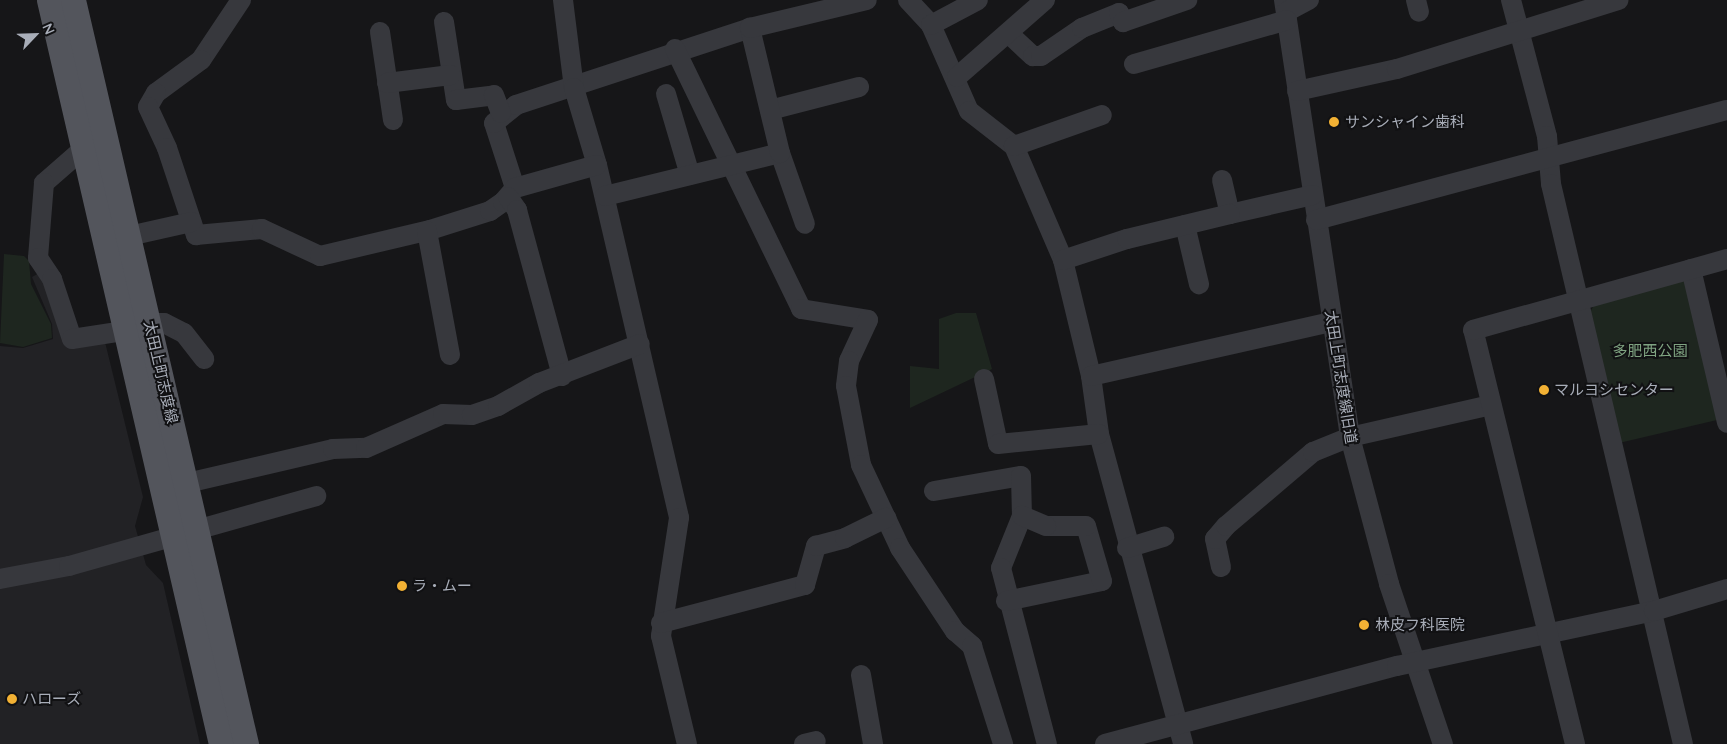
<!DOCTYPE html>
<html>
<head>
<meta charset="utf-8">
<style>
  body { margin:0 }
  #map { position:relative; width:1727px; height:744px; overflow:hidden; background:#161618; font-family:Quicksand,"Noto Sans JP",sans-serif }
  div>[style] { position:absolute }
  .built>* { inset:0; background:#222225 }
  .green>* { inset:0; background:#1e261f }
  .minor>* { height:20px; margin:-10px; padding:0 10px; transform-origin:10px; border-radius:10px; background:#37383d }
  .major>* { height:25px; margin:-12.5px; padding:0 12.5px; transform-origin:12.5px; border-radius:12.5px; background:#53555c }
  .dots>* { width:14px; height:14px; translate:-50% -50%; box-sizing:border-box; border:2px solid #111113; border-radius:50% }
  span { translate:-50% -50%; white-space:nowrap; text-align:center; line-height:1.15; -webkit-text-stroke:4px #111113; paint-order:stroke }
  .poi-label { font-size:15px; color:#a8adb8 }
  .left { translate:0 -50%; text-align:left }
  .park-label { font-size:15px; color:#7fa381 }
  .street-label { font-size:15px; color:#a8adb8 }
  .north { position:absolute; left:10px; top:10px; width:50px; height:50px; -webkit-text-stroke:4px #111113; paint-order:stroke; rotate:66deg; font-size:14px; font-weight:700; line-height:20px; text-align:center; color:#a8adb8 }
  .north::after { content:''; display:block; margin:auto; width:18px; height:22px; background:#a8adb8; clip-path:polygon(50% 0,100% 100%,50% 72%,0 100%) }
</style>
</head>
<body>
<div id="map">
  <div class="built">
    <i style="clip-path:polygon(39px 273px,69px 347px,105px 342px,143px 497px,135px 526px,146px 565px,163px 583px,200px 744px,0 744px,0 346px,23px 348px,53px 339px,52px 324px,32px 277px)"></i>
  </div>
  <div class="green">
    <i style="clip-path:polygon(4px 254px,24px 256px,29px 261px,31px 284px,51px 324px,52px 338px,23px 347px,0 343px)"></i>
    <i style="clip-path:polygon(1681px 280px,1687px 283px,1717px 420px,1619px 443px,1589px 314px,1594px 305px)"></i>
    <i style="clip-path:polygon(956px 313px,976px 313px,992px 369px,910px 408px,910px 366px,939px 369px,939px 319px)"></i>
  </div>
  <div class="minor">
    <i style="left:241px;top:0;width:72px;rotate:123.7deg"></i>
    <i style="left:201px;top:60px;width:56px;rotate:143.7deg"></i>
    <i style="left:156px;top:93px;width:16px;rotate:120deg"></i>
    <i style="left:148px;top:107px;width:45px;rotate:65.1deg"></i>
    <i style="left:167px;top:148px;width:92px;rotate:71.6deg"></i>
    <i style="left:196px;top:235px;width:66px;rotate:-5.2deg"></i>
    <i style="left:262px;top:229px;width:64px;rotate:25deg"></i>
    <i style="left:320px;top:256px;width:113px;rotate:-13.3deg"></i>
    <i style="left:430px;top:230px;width:63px;rotate:-17.6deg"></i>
    <i style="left:490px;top:211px;width:16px;rotate:-35deg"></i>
    <i style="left:503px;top:202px;width:18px;rotate:-49deg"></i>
    <i style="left:515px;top:188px;width:68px;rotate:-107.9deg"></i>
    <i style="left:494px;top:123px;width:28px;rotate:-39deg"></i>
    <i style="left:516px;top:105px;width:246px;rotate:-18.2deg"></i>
    <i style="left:563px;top:0;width:89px;rotate:82.9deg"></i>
    <i style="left:574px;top:88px;width:80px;rotate:73.4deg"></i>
    <i style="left:597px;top:165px;width:362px;rotate:76.9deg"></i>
    <i style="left:679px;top:518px;width:119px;rotate:98.7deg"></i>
    <i style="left:661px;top:636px;width:111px;rotate:76.5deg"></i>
    <i style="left:908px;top:0;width:34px;rotate:47deg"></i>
    <i style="left:931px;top:25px;width:94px;rotate:66.2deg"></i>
    <i style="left:969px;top:111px;width:57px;rotate:37.9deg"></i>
    <i style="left:1014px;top:146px;width:124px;rotate:66.7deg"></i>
    <i style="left:1063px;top:260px;width:119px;rotate:76.4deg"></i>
    <i style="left:1091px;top:376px;width:59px;rotate:82.1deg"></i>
    <i style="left:1099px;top:434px;width:321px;rotate:74.8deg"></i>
    <i style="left:1284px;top:0;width:442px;rotate:81.4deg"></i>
    <i style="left:1350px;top:437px;width:152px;rotate:75.1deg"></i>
    <i style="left:1389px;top:584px;width:169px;rotate:71.4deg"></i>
    <i style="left:1416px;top:0;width:12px;rotate:76deg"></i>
    <i style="left:1511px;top:0;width:141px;rotate:75.2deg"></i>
    <i style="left:1547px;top:136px;width:48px;rotate:85.2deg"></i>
    <i style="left:1551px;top:184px;width:575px;rotate:76.74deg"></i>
    <i style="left:1286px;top:12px;width:26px;rotate:-28deg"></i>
    <i style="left:444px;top:22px;width:79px;rotate:81.3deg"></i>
    <i style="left:456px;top:100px;width:38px;rotate:-7deg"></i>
    <i style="left:494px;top:95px;width:19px;rotate:69deg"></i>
    <i style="left:931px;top:25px;width:53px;rotate:-28deg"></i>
    <i style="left:380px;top:32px;width:89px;rotate:81.6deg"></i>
    <i style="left:1008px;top:33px;width:34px;rotate:43deg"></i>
    <i style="left:1033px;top:56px;width:8px"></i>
    <i style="left:1041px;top:56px;width:50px;rotate:-34.3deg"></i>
    <i style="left:1082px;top:28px;width:40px;rotate:-22deg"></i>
    <i style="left:1119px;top:13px;width:10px;rotate:66deg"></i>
    <i style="left:1123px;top:22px;width:68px;rotate:-19deg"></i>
    <i style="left:675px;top:49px;width:289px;rotate:64.1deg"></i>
    <i style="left:801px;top:309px;width:68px;rotate:9.3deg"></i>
    <i style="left:868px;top:320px;width:45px;rotate:114.9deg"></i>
    <i style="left:849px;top:361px;width:25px;rotate:97deg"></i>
    <i style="left:846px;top:386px;width:80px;rotate:79.2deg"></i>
    <i style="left:861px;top:465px;width:92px;rotate:64.8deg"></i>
    <i style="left:900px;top:548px;width:100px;rotate:56.5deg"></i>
    <i style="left:955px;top:631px;width:23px;rotate:41deg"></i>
    <i style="left:972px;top:646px;width:103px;rotate:72.4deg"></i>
    <i style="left:1134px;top:64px;width:159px;rotate:-16deg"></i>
    <i style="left:957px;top:77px;width:117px;rotate:-41.2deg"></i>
    <i style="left:387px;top:83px;width:64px;rotate:-7.2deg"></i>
    <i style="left:1297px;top:91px;width:102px;rotate:-12.4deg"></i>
    <i style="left:1397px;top:69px;width:232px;rotate:-17.3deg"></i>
    <i style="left:666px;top:94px;width:84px;rotate:73.5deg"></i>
    <i style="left:770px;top:110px;width:92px;rotate:-14.5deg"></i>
    <i style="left:1014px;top:146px;width:93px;rotate:-19.4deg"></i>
    <i style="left:83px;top:149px;width:52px;rotate:138.9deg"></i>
    <i style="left:44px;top:183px;width:75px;rotate:94.6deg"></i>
    <i style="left:38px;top:258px;width:25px;rotate:56deg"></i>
    <i style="left:52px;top:279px;width:63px;rotate:71.6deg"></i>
    <i style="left:72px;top:339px;width:53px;rotate:-8.7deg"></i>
    <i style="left:780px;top:153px;width:75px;rotate:70.6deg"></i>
    <i style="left:1222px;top:180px;width:35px;rotate:77deg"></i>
    <i style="left:1230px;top:214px;width:85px;rotate:-12.9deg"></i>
    <i style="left:515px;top:188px;width:85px;rotate:-15.7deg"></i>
    <i style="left:605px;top:196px;width:180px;rotate:-13.8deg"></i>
    <i style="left:780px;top:153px;width:129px;rotate:-103.5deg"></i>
    <i style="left:750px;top:28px;width:120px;rotate:-13.5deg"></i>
    <i style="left:508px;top:197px;width:16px;rotate:55deg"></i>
    <i style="left:517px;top:210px;width:172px;rotate:74.8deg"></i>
    <i style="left:1316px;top:220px;width:425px;rotate:-15deg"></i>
    <i style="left:1185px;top:225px;width:61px;rotate:76.7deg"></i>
    <i style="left:427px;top:231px;width:126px;rotate:79.5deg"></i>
    <i style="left:129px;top:236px;width:64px;rotate:-12.7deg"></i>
    <i style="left:1063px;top:260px;width:67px;rotate:-18.2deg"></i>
    <i style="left:1127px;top:239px;width:106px;rotate:-13.6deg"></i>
    <i style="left:1691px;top:269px;width:158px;rotate:76.8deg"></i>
    <i style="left:150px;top:323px;width:14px"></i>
    <i style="left:164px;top:323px;width:22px;rotate:27deg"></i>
    <i style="left:184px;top:333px;width:33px;rotate:52deg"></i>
    <i style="left:1091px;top:376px;width:246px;rotate:-12.7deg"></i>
    <i style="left:984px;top:379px;width:66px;rotate:77.8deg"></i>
    <i style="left:998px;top:444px;width:101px;rotate:-5.7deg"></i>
    <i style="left:187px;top:483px;width:150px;rotate:-13.1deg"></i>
    <i style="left:333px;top:449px;width:33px;rotate:-2deg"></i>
    <i style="left:366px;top:448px;width:84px;rotate:-23.8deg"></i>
    <i style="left:443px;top:414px;width:29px;rotate:2deg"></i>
    <i style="left:472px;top:415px;width:28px;rotate:-19deg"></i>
    <i style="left:498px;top:406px;width:47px;rotate:-29.3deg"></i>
    <i style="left:539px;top:383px;width:108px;rotate:-21.1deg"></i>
    <i style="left:934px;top:491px;width:88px;rotate:-9.8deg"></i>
    <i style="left:1021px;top:476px;width:40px;rotate:88.6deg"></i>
    <i style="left:1022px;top:516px;width:56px;rotate:112deg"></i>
    <i style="left:1001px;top:568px;width:182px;rotate:75.4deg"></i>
    <i style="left:1127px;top:548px;width:39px;rotate:-17deg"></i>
    <i style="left:1221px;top:567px;width:29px;rotate:-102deg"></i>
    <i style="left:1215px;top:539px;width:17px;rotate:-50deg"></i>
    <i style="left:1226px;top:526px;width:114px;rotate:-40.4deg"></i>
    <i style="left:1313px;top:452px;width:40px;rotate:-22deg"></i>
    <i style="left:1350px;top:437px;width:145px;rotate:-12.8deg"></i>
    <i style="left:0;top:579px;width:70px;rotate:-10.7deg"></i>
    <i style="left:69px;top:566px;width:257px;rotate:-15.8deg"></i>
    <i style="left:1006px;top:601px;width:98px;rotate:-11.8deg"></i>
    <i style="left:1102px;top:581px;width:57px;rotate:-106.2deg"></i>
    <i style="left:1086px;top:526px;width:40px;rotate:180deg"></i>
    <i style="left:1046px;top:526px;width:26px;rotate:-157deg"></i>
    <i style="left:661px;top:623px;width:149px;rotate:-14.8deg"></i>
    <i style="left:805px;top:585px;width:41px;rotate:-74.2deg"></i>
    <i style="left:816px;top:546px;width:30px;rotate:-15deg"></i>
    <i style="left:845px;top:538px;width:46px;rotate:-26deg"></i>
    <i style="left:861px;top:675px;width:70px;rotate:80.1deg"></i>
    <i style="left:804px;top:744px;width:12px;rotate:-14deg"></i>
    <i style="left:1105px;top:744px;width:302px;rotate:-15deg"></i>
    <i style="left:1397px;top:666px;width:263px;rotate:-12.1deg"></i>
    <i style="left:1654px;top:611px;width:76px;rotate:-16.8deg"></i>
    <i style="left:1575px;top:744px;width:426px;rotate:-103.8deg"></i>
    <i style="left:1473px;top:330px;width:264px;rotate:-15.6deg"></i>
  </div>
  <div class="major">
    <i style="left:49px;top:0;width:764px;rotate:76.98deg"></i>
    <i style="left:73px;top:0;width:764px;rotate:76.91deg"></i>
  </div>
  <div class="dots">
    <i style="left:1334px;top:122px;background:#f2b134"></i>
    <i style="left:1544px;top:390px;background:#f2b134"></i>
    <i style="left:402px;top:586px;background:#f2b134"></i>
    <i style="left:1364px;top:625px;background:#f2b134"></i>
    <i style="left:12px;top:699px;background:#f2b134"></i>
  </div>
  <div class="poi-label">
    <span class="left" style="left:1345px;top:122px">サンシャイン歯科</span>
    <span class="left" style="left:1554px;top:390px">マルヨシセンター</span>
    <span class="left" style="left:412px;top:586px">ラ・ムー</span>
    <span class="left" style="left:1375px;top:625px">林皮フ科医院</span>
    <span class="left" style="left:22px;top:699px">ハローズ</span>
  </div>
  <div class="park-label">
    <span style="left:1650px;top:351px">多肥西公園</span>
  </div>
  <div class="street-label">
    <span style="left:161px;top:372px;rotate:77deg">太田上町志度線</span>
    <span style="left:1341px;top:377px;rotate:81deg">太田上町志度線旧道</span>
  </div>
  <div class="north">N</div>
</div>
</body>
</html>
